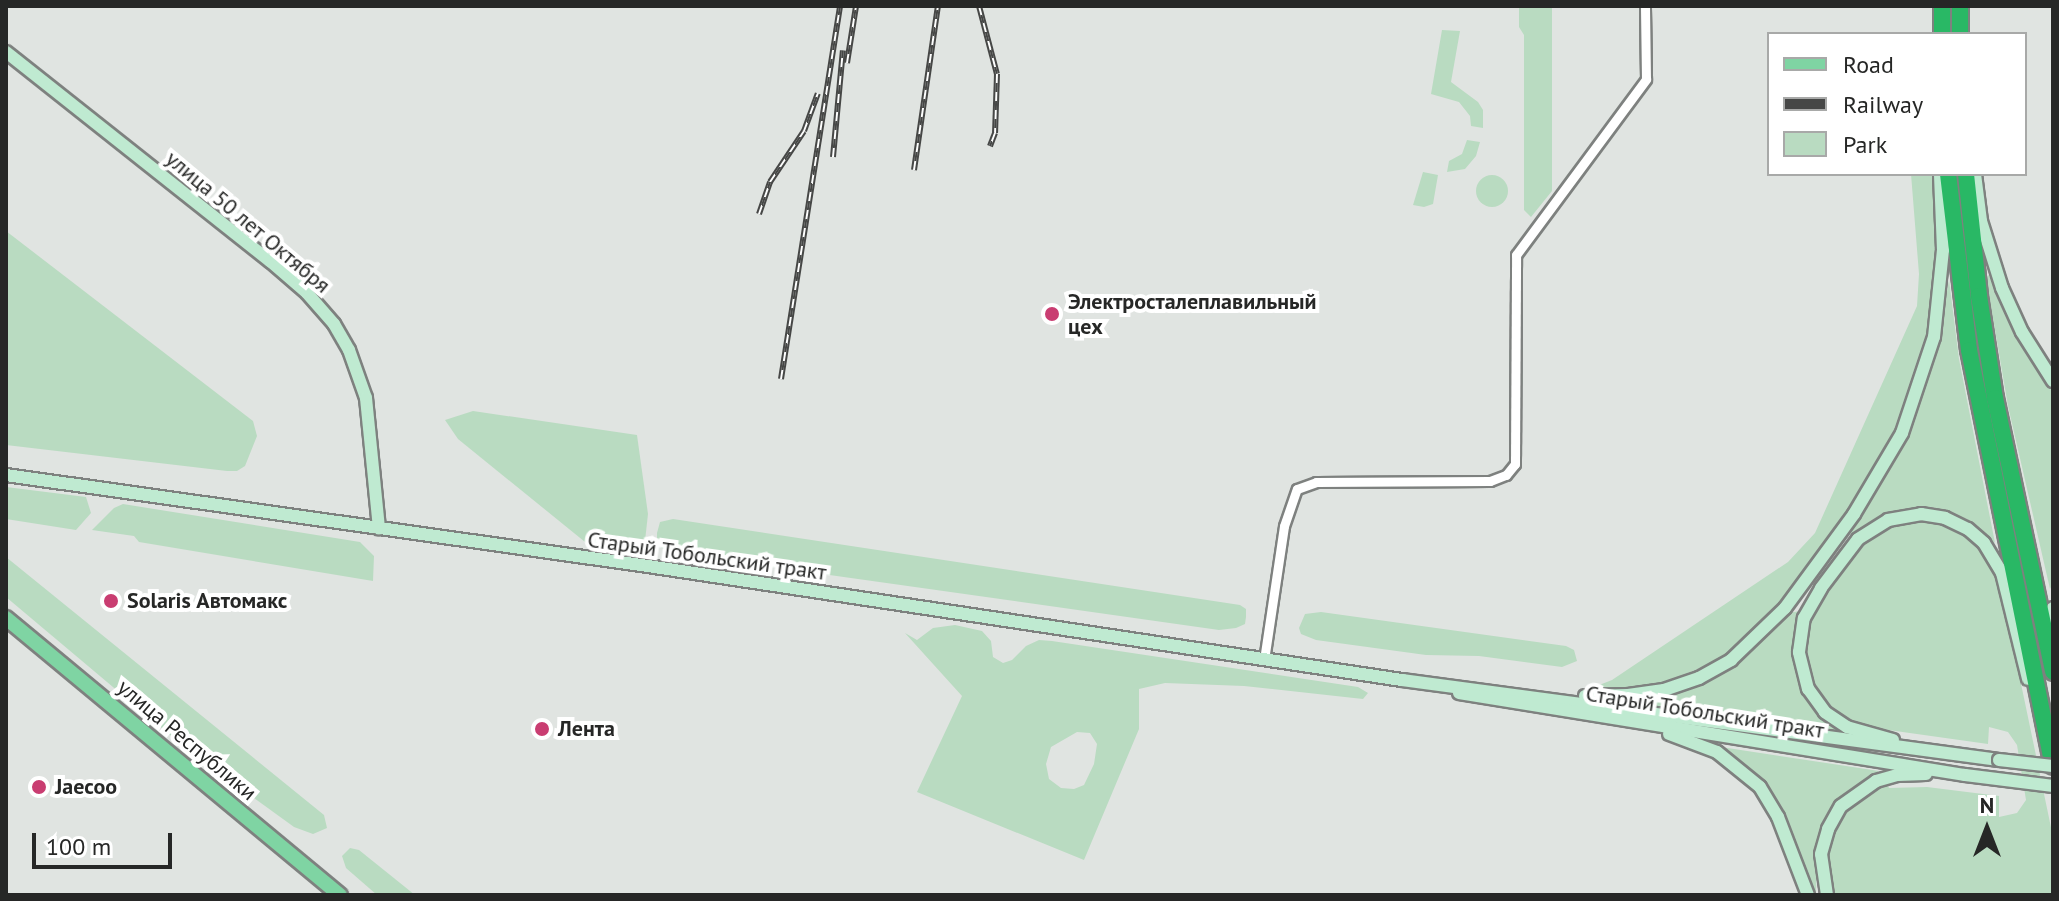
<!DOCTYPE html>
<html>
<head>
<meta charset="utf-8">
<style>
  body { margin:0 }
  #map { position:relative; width:2059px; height:901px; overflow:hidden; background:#e0e4e1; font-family:"PT Sans",sans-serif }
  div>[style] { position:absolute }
  .green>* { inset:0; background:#b9dbc1 }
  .round { border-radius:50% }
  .roads { filter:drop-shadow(2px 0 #7e817f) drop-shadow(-2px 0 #7e817f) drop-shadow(0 2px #7e817f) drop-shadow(0 -2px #7e817f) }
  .street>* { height:9px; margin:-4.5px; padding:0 4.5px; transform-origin:4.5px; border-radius:4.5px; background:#fff }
  .secondary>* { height:12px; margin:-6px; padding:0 6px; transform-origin:6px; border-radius:6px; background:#bfead1 }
  .primary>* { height:14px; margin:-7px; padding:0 7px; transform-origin:7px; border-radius:7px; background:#7fd4a3 }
  .highway>* { height:16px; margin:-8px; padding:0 8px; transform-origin:8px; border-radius:8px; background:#29b865 }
  .rail>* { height:6px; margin-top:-3px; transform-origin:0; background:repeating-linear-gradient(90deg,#fff 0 9px,#464746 0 18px); box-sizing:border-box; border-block:2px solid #464746 }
  .bridges { filter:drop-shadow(2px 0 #7e817f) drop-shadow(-2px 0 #7e817f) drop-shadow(0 2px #7e817f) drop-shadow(0 -2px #7e817f) }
  .secondary-bridge>* { height:12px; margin:-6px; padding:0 6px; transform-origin:6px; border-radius:6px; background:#bfead1 }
  .dots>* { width:22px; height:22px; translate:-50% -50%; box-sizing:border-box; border:4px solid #fff; border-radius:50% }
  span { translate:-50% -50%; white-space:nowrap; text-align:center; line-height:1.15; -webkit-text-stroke:8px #fff; paint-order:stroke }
  .street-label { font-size:22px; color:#262726 }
  .poi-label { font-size:22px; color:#262726; font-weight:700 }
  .left { translate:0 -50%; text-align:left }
  .frame { position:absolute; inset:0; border:8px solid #262726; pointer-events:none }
  .legend { position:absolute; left:1767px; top:32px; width:260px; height:144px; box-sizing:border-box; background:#fff; border:2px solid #a8a9a8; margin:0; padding:10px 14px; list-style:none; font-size:24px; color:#262726 }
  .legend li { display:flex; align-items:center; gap:16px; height:40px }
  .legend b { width:40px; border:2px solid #a8a9a8 }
  .north { position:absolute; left:1947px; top:789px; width:80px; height:80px; -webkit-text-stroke:6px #fff; paint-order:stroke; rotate:0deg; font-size:22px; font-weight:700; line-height:32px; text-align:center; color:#262726 }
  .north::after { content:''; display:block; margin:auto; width:28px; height:36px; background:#262726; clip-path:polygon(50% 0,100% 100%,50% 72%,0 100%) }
  .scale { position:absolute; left:32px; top:833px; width:140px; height:36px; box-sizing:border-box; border:4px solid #262726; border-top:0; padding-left:10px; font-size:24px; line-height:28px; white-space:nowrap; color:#262726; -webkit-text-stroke:6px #fff; paint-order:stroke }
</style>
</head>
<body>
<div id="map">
  <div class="green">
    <i style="clip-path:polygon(1519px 6px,1552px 6px,1552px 191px,1531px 217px,1524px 210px,1524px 35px,1519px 27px)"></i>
    <i style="clip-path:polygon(1442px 30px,1460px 31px,1451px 82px,1478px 102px,1483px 110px,1483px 128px,1471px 126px,1470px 116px,1459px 102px,1431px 94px)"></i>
    <i style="clip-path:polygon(1467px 140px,1480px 142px,1476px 156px,1465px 169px,1447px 172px,1449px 161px,1462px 154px)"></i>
    <i style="clip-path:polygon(1423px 172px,1438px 175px,1433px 204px,1424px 207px,1413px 205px)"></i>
    <i style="clip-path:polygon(1911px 174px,1932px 174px,1936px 250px,1929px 337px,1896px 430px,1847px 512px,1771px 616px,1720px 660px,1663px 683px,1631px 689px,1589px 689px,1612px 680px,1788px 562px,1815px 533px,1917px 306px,1919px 274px)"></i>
    <i class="round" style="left:1476px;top:175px;width:32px;height:32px"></i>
    <i style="clip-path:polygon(6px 231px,253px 421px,257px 436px,245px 466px,237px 471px,227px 471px,6px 445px)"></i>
    <i style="clip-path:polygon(1989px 275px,2017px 335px,2053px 391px,2053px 583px,2050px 589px,2008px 406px,1986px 277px)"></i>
    <i style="clip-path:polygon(1949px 280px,1959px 359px,1995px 543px,1967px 519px,1932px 507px,1893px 511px,1852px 535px,1849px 529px,1881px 482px,1918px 408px,1938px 343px)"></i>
    <i style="clip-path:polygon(473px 411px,637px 435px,648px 514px,645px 541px,630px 551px,590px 546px,458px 439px,445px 420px)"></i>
    <i style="clip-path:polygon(6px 487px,86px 497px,91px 513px,76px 530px,6px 519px)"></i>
    <i style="clip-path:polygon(123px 504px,360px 542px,374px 556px,373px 581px,139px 542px,134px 536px,92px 530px,114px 508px)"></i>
    <i style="clip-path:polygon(673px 519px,1240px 605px,1246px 609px,1246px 617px,1245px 624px,1236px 628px,1219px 630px,667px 552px,657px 544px,657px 533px,660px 522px)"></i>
    <i style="clip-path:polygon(1910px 521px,1943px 523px,1962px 531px,1990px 559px,2000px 583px,2053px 837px,2053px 895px,1834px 895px,1827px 864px,1832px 833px,1851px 804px,1873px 788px,1887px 783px,1889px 788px,1927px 787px,1999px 796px,1999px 817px,2017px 813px,2026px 800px,2017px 745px,2008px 732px,1989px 727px,1988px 744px,1867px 727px,1838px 713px,1823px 698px,1811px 676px,1806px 645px,1808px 626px,1822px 596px,1864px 543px,1890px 526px)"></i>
    <i style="clip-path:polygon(6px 557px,324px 815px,327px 828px,313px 834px,294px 827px,189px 751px,6px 597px)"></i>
    <i style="clip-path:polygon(1800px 611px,1793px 649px,1799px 683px,1814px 709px,1844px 733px,1624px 702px,1736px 662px,1788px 613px)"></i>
    <i style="clip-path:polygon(1321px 612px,1566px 646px,1574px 650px,1577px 661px,1562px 667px,1479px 656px,1426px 655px,1316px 640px,1301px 634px,1299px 628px,1305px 614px)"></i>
    <i style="clip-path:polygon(evenodd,955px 625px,982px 631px,991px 641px,993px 657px,1003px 663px,1012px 660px,1026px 646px,1039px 640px,1052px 641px,1358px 687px,1368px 693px,1363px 699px,1244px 686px,1165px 683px,1139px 689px,1139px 729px,1084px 860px,917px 792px,962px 696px,905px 633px,917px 640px,933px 628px,955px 625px,1077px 732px,1090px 733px,1097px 744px,1094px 764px,1084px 785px,1074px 789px,1061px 788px,1049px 779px,1046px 764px,1051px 747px,1077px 732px)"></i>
    <i style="clip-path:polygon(1721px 747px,1879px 771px,1849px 790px,1825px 821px,1817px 847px,1816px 893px,1812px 891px,1786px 822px,1768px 789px,1751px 770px)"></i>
    <i style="clip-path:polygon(350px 848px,359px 850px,415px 895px,377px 895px,346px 868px,342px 856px)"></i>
  </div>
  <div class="roads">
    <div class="street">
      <i style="left:1264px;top:660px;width:135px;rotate:-81.5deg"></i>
      <i style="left:1284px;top:526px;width:39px;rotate:-71deg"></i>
      <i style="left:1297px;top:489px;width:20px;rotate:-20deg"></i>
      <i style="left:1316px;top:482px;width:174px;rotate:-0.3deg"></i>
      <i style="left:1490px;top:481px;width:17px;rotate:-21deg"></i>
      <i style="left:1506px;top:475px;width:14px;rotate:-51deg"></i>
      <i style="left:1515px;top:464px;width:209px;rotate:-89.7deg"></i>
      <i style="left:1516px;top:255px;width:219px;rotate:-53.5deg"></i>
      <i style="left:1646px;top:79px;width:73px;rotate:-90.8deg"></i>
    </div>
    <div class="secondary">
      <i style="left:6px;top:52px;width:337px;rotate:38.4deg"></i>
      <i style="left:270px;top:261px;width:49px;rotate:40.9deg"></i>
      <i style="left:307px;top:293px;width:41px;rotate:48.9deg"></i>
      <i style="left:334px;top:324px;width:30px;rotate:60deg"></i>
      <i style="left:349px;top:350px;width:51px;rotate:70.5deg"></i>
      <i style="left:366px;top:398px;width:131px;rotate:84.3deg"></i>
      <i style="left:1975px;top:174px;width:47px;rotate:82.7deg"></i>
      <i style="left:1981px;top:221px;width:70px;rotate:72.6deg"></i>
      <i style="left:2002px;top:288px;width:48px;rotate:65.6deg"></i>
      <i style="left:2022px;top:332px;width:58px;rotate:57.7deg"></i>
      <i style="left:6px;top:475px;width:648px;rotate:8.07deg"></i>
      <i style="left:648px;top:566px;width:763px;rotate:8.6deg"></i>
      <i style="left:1402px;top:680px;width:602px;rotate:7.63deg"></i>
      <i style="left:2053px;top:608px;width:25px;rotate:90deg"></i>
      <i style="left:1459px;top:693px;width:513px;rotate:9.21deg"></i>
      <i style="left:1965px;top:775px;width:89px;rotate:7.1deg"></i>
      <i style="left:1585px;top:696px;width:43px;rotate:-1.3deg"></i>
      <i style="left:1628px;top:695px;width:36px;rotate:-8deg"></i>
      <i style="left:1664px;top:690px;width:37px;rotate:-19deg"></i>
      <i style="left:1699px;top:678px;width:37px;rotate:-29deg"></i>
      <i style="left:1731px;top:660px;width:75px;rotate:-43.9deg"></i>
      <i style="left:1785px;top:608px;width:117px;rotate:-53.7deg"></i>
      <i style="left:1854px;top:514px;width:94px;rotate:-59.3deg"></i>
      <i style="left:1902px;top:433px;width:101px;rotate:-71.6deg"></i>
      <i style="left:1934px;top:337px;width:87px;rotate:-84.1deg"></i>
      <i style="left:1943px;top:250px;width:76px;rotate:-92.3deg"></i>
      <i style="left:1669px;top:734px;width:51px;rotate:20.6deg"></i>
      <i style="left:1717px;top:752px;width:55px;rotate:39.1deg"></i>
      <i style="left:1760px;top:787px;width:35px;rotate:59deg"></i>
      <i style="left:1778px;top:817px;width:84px;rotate:69deg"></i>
      <i style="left:1893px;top:740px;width:48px;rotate:-164.2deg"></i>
      <i style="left:1847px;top:727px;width:27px;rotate:-146deg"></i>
      <i style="left:1825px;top:712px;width:29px;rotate:-126deg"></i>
      <i style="left:1808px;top:689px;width:38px;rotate:-104deg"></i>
      <i style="left:1799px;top:652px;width:34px;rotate:-82deg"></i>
      <i style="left:1804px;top:618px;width:34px;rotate:-60deg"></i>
      <i style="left:1821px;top:588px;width:61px;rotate:-52.9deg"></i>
      <i style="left:1858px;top:539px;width:36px;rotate:-32deg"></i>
      <i style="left:1888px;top:520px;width:34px;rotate:-10deg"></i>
      <i style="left:1921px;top:514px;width:24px;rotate:9deg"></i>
      <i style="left:1945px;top:518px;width:25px;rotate:26deg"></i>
      <i style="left:1968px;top:529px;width:21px;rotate:41deg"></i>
      <i style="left:1984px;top:543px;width:35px;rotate:59deg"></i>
      <i style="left:2002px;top:573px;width:109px;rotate:76.2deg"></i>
      <i style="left:1827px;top:895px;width:41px;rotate:-98.3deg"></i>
      <i style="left:1821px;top:854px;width:26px;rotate:-74deg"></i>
      <i style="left:1828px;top:829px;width:26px;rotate:-61deg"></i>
      <i style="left:1841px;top:806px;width:43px;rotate:-35.5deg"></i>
      <i style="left:1876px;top:781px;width:22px;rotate:-16deg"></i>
      <i style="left:1897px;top:775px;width:29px;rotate:-2deg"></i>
    </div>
    <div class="primary">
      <i style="left:6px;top:618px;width:434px;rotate:39.7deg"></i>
    </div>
    <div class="highway">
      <i style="left:1942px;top:6px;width:28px;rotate:90deg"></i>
      <i style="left:1960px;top:34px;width:28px;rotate:-90deg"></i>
      <i style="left:1948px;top:174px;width:177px;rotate:83.2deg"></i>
      <i style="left:1969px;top:350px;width:424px;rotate:78.6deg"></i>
      <i style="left:1966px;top:174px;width:123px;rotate:83.9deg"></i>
      <i style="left:1979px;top:296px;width:103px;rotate:81.1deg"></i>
      <i style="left:1995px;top:398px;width:280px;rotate:78deg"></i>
    </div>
  </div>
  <div class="rail">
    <i style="left:979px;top:6px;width:70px;rotate:75.2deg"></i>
    <i style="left:997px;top:74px;width:59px;rotate:91.9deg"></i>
    <i style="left:995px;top:133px;width:14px;rotate:111deg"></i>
    <i style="left:847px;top:63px;width:58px;rotate:-81deg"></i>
    <i style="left:833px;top:157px;width:107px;rotate:-84.7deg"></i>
    <i style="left:914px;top:170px;width:166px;rotate:-81.7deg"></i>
    <i style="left:759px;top:214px;width:34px;rotate:-71deg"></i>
    <i style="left:770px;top:182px;width:61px;rotate:-56.3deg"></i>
    <i style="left:804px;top:131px;width:40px;rotate:-69.8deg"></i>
    <i style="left:781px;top:379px;width:378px;rotate:-81deg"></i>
  </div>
  <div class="bridges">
    <div class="secondary-bridge">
      <i style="left:1999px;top:760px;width:54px;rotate:6.3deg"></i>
    </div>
  </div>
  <div class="dots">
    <i style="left:1052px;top:314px;background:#c93d71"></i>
    <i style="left:111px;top:601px;background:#c93d71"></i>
    <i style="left:542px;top:729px;background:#c93d71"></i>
    <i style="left:39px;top:787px;background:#c93d71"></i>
  </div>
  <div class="street-label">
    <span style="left:248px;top:222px;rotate:40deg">улица 50 лет Октября</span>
    <span style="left:707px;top:556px;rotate:8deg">Старый Тобольский тракт</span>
    <span style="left:1705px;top:712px;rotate:9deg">Старый Тобольский тракт</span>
    <span style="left:187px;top:740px;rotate:40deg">улица Республики</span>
  </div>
  <div class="poi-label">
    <span class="left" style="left:1068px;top:314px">Электросталеплавильный<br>цех</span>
    <span class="left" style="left:127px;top:601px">Solaris Автомакс</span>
    <span class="left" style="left:558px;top:729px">Лента</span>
    <span class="left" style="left:55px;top:787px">Jaecoo</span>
  </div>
  <div class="frame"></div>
  <ul class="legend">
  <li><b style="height:10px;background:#7fd4a3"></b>Road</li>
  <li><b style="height:10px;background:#464746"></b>Railway</li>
  <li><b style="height:22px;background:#b9dbc1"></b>Park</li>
  </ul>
  <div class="north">N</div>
  <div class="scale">100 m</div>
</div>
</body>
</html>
